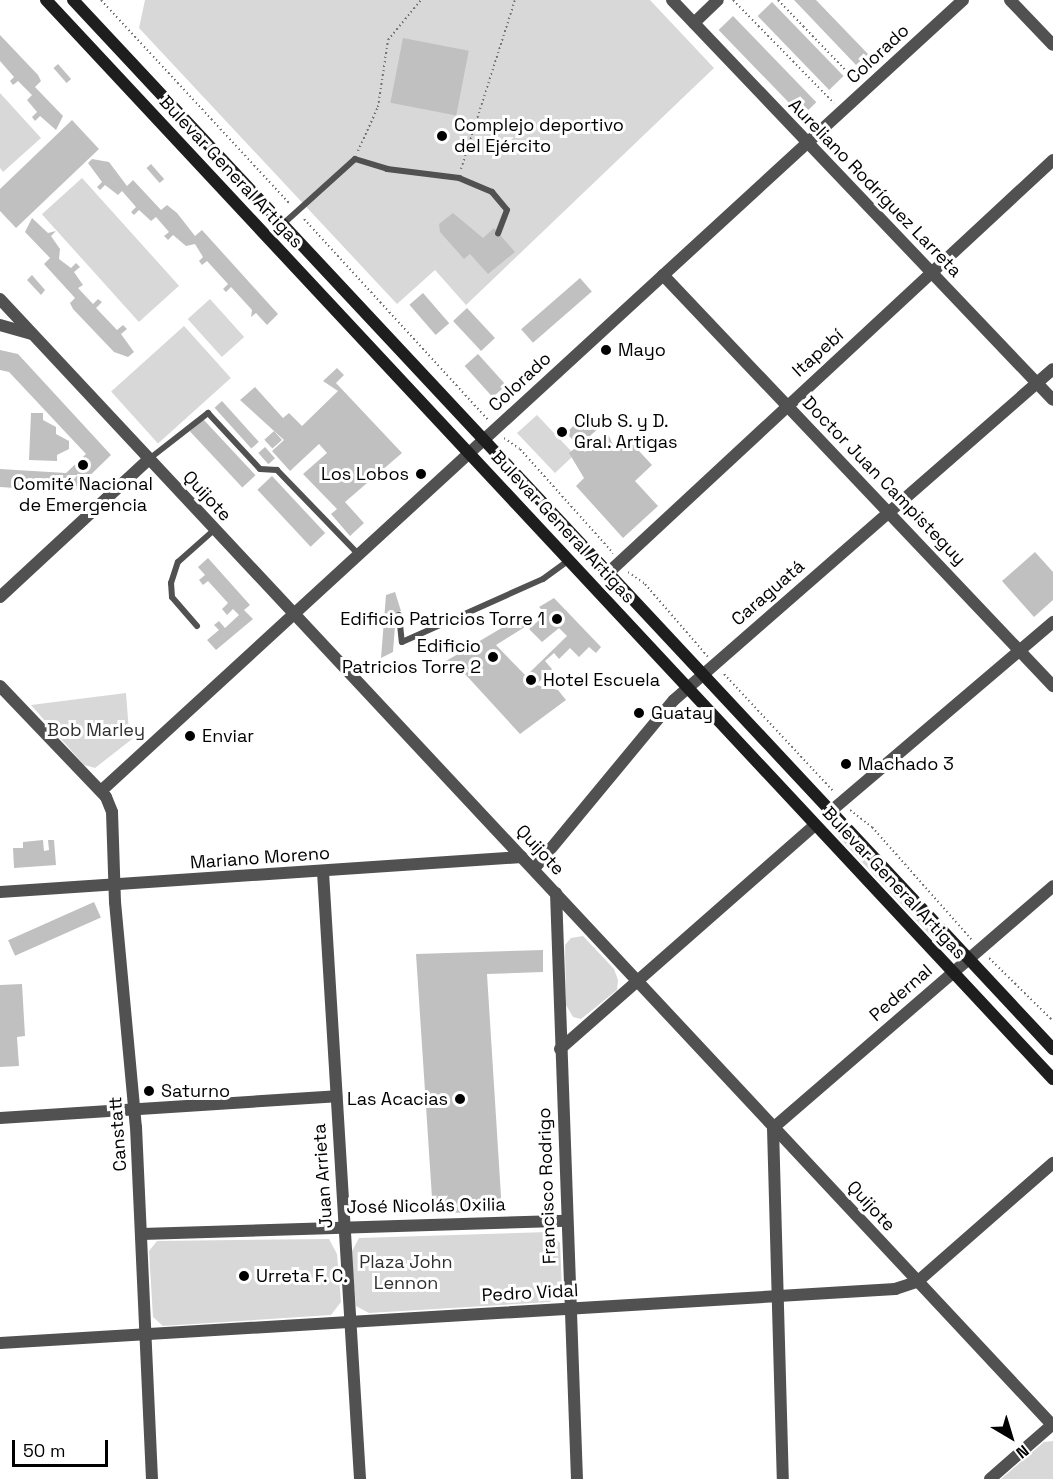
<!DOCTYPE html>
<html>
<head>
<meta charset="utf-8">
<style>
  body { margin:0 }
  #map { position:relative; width:1053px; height:1479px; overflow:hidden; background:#fff; font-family:"Space Grotesk",sans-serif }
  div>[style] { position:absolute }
  .green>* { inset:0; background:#d8d8d8; transform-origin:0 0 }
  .building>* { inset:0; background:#c0c0c0; transform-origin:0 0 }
  .path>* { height:2px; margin-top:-1px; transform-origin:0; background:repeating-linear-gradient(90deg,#737373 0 1.5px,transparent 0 4.5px) }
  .service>* { height:6px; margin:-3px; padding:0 3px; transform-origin:3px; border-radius:3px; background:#515151 }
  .minor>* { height:12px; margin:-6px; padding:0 6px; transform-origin:6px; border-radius:6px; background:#515151 }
  .tertiary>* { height:12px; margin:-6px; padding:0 6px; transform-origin:6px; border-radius:6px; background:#515151 }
  .secondary>* { height:12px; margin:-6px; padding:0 6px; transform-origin:6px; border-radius:6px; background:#1e1e1e }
  .dots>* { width:16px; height:16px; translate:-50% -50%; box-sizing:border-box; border:3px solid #fff; border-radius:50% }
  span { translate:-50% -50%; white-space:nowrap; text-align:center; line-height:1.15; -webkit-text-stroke:6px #fff; paint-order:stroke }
  .street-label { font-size:18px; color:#000 }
  .poi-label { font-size:18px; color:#000 }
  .left { translate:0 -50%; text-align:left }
  .right { translate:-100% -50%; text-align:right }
  .park-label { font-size:18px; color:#2f2f2f }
  .north { position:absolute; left:981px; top:1407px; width:60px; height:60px; -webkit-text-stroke:4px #fff; paint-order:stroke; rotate:142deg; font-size:16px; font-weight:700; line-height:24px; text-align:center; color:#000 }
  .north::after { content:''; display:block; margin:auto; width:21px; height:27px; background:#000; clip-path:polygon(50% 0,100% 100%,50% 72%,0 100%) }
  .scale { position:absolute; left:12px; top:1440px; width:96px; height:27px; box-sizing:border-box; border:3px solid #000; border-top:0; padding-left:8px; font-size:18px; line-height:21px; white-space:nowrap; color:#000; -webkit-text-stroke:4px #fff; paint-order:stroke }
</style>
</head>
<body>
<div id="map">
  <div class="green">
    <i style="clip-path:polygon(145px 0,650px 0,714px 68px,466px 305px,435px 270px,397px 304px,139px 28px)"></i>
    <i style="clip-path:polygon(0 93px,41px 138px,3px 172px,0 168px)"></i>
    <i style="left:82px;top:178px;width:145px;height:54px;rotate:48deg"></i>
    <i style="left:210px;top:299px;width:51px;height:30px;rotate:48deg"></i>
    <i style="left:184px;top:326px;width:70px;height:98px;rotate:48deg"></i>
    <i style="clip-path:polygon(537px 415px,571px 451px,572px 457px,555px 473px,517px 433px)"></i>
    <i style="clip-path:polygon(126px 693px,129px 732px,136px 736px,95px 768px,84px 765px,31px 705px)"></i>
    <i style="left:841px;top:835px;width:155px;height:3px;rotate:47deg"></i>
    <i style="clip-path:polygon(583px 936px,614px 969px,618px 980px,617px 990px,581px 1019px,573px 1017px,566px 1005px,565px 945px,571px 938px)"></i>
    <i style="clip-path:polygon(549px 1232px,560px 1243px,562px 1289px,550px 1302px,369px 1313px,356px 1306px,351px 1253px,359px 1238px)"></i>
    <i style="clip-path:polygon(329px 1239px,337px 1254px,341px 1302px,331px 1315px,163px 1326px,153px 1317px,149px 1251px,157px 1241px)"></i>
    <i style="clip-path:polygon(1053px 1441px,1053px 1479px,1001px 1479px,1044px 1442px)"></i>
  </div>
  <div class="building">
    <i style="clip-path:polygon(794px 0,816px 0,868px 54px,856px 65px)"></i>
    <i style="left:772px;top:2px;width:103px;height:20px;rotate:46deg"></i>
    <i style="left:733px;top:16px;width:120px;height:20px;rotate:46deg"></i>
    <i style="clip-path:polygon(0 35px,38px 75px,41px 81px,35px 87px,63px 116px,56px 130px,40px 116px,35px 121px,32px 117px,37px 112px,27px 100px,32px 95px,18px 81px,13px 85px,10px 81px,14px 77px,0 61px)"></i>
    <i style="left:403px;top:38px;width:67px;height:66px;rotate:11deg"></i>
    <i style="left:58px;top:64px;width:20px;height:6px;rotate:49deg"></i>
    <i style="clip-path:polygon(72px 120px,99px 149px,16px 228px,0 211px,0 189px)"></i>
    <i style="clip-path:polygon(92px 159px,109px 162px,127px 186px,133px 180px,161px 210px,167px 205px,177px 213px,195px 236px,202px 230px,278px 314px,267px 325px,256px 313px,251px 317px,252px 310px,231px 287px,226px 292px,223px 289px,228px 284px,207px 261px,202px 265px,199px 261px,203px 257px,195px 244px,186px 246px,173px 235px,168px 240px,164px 236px,169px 232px,156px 217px,151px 221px,139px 210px,134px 215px,131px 212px,136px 207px,122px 191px,118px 195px,105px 185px,100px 190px,97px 187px,102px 182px,88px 163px)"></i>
    <i style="left:151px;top:164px;width:20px;height:6px;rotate:49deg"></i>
    <i style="clip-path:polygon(453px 213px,483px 238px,494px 228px,515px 252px,488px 274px,470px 254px,464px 259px,440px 232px,439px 224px)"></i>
    <i style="clip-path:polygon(32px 218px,48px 233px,56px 231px,51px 236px,60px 249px,59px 259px,71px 268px,76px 263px,80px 267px,74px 272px,83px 285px,78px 288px,93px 304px,98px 299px,102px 302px,96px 308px,117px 330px,123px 325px,127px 329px,121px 334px,134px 352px,128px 357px,114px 352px,73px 309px,70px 303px,75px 298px,44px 264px,50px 258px,25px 232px)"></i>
    <i style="clip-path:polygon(32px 275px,45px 290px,41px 295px,27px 280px)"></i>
    <i style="left:580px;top:278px;width:18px;height:78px;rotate:49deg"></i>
    <i style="left:423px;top:293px;width:40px;height:18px;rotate:49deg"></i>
    <i style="left:467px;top:308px;width:41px;height:19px;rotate:47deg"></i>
    <i style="clip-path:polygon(0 350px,18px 354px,111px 455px,73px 492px,0 487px,0 469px,66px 473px,86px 454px,9px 372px,0 370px)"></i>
    <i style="left:478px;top:354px;width:42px;height:18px;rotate:48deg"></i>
    <i style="clip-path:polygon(337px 368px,344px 375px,336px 383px,402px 453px,345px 502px,364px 523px,350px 536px,331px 514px,337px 509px,303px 474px,327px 453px,319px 444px,290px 471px,272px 451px,284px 440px,240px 400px,255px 387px,283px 418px,289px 413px,302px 426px,338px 391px,323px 381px)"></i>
    <i style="left:222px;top:401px;width:55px;height:10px;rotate:48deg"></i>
    <i style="clip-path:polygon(31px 413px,43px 413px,43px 420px,56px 427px,56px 434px,69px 441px,69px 449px,57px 455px,57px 461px,29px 460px)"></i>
    <i style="clip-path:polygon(587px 413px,600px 427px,582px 443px,576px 443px,566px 433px)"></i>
    <i style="left:203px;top:419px;width:77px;height:18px;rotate:47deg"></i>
    <i style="left:274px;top:431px;width:12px;height:13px;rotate:48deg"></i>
    <i style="clip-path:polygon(607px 432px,615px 449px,627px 438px,652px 465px,635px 481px,658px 506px,623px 538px,576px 486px,584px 478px,569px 453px,579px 445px,585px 452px)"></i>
    <i style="left:265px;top:447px;width:15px;height:9px;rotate:48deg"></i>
    <i style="left:272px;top:476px;width:78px;height:20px;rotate:47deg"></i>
    <i style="clip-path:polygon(1035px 552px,1053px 572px,1053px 600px,1034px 617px,1002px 581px)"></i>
    <i style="clip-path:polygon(208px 558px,250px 605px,244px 610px,253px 619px,216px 650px,207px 640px,219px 630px,214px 625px,219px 621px,225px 628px,239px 615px,233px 609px,227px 615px,222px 609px,228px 603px,208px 581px,203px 585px,199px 580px,205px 575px,198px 567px)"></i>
    <i style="clip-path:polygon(395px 592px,401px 611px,396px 613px,393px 652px,381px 658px,386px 595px)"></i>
    <i style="clip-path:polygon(554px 598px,601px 647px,596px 653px,589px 647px,579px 657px,570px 648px,559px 659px,554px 653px,545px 661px,552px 669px,536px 685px,558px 690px,566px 700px,520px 734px,454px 662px,441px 664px,522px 616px,528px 625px,496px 645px,526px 676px,567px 636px,559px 628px,542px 642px,529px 629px,546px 614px,539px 607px)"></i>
    <i style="clip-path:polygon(43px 840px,44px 851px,49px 850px,48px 840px,54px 840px,56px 865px,14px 868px,13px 848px,23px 848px,23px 842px)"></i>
    <i style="left:94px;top:902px;width:17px;height:94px;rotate:66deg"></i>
    <i style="clip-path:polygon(543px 950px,543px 972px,487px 974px,502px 1212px,433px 1213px,416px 954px)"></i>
    <i style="clip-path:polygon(22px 984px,25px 1036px,17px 1037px,19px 1066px,0 1067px,0 985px)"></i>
  </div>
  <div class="path">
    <i style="left:101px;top:0;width:278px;rotate:47.2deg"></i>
    <i style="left:733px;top:0;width:144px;rotate:45.6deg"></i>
    <i style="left:778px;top:0;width:114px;rotate:46.1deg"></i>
    <i style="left:358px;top:151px;width:48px;rotate:-65.6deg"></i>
    <i style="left:378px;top:107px;width:68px;rotate:-81.5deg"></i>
    <i style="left:388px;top:40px;width:52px;rotate:-50.5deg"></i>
    <i style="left:461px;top:169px;width:177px;rotate:-72.3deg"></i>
    <i style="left:304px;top:219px;width:273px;rotate:47.5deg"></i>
    <i style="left:504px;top:438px;width:19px;rotate:35deg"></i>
    <i style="left:520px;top:449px;width:140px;rotate:48.2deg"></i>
    <i style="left:628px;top:572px;width:21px;rotate:35deg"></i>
    <i style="left:645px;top:584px;width:96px;rotate:49.2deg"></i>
    <i style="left:724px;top:674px;width:161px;rotate:47deg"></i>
    <i style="left:850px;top:810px;width:28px;rotate:38deg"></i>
    <i style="left:872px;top:827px;width:152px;rotate:48.5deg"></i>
    <i style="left:989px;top:958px;width:90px;rotate:44.5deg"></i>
  </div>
  <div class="service">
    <i style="left:283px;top:224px;width:97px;rotate:-42.1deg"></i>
    <i style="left:355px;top:159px;width:34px;rotate:17deg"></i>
    <i style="left:387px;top:169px;width:73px;rotate:7.1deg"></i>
    <i style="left:459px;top:178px;width:36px;rotate:23deg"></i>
    <i style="left:492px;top:192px;width:23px;rotate:50deg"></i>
    <i style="left:507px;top:210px;width:25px;rotate:111deg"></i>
    <i style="left:149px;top:459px;width:75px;rotate:-37.9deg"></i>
    <i style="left:208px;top:413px;width:76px;rotate:47.1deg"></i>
    <i style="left:260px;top:469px;width:17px;rotate:3deg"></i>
    <i style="left:277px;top:470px;width:117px;rotate:46deg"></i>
    <i style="left:399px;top:615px;width:27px;rotate:84deg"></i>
    <i style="left:402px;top:642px;width:154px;rotate:-24.1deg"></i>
    <i style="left:543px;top:579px;width:31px;rotate:-36deg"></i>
    <i style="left:197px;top:626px;width:38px;rotate:-131deg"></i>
    <i style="left:172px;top:597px;width:14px;rotate:-94deg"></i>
    <i style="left:171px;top:583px;width:22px;rotate:-72deg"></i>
    <i style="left:178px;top:562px;width:48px;rotate:-41.6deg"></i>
  </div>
  <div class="minor">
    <i style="left:672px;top:0;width:552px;rotate:46.39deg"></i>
    <i style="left:1010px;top:0;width:62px;rotate:46.3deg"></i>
    <i style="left:694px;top:23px;width:33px;rotate:-44deg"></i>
    <i style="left:663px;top:275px;width:567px;rotate:46.5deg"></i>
    <i style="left:0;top:299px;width:1542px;rotate:46.94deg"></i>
    <i style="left:0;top:325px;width:33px;rotate:16deg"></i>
    <i style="left:608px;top:573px;width:607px;rotate:-42.86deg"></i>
    <i style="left:0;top:597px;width:202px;rotate:-42.8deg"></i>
    <i style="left:0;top:686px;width:153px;rotate:46.3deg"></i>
    <i style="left:106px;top:797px;width:16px;rotate:68deg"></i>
    <i style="left:112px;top:812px;width:90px;rotate:88.1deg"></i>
    <i style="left:115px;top:902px;width:226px;rotate:84.7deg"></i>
    <i style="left:136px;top:1127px;width:352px;rotate:87.4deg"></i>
    <i style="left:831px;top:811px;width:292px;rotate:-40.4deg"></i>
    <i style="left:534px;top:869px;width:219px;rotate:-50.4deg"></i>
    <i style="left:674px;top:700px;width:503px;rotate:-41.13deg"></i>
    <i style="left:323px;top:872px;width:608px;rotate:86.51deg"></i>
    <i style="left:0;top:892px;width:523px;rotate:-3.84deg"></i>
    <i style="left:556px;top:893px;width:586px;rotate:87.95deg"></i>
    <i style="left:560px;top:1049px;width:339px;rotate:-41.3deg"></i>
    <i style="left:0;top:1118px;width:337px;rotate:-3.7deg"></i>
    <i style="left:773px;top:1128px;width:370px;rotate:-40.8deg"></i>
    <i style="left:773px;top:1128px;width:351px;rotate:88.4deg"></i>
    <i style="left:142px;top:1234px;width:425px;rotate:-1.8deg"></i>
    <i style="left:0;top:1343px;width:897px;rotate:-3.45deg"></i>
    <i style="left:895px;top:1289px;width:23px;rotate:-18deg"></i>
    <i style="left:917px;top:1282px;width:181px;rotate:-41.2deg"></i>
    <i style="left:990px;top:1479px;width:84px;rotate:-41.1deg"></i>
  </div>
  <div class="tertiary">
    <i style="left:101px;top:791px;width:1170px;rotate:-42.54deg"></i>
  </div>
  <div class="secondary">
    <i style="left:46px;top:0;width:1476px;rotate:46.98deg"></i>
    <i style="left:73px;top:0;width:1436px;rotate:46.95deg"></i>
  </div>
  <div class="dots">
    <i style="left:442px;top:136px;background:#000"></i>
    <i style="left:606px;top:350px;background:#000"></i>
    <i style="left:562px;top:432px;background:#000"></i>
    <i style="left:83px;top:465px;background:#000"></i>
    <i style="left:421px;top:474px;background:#000"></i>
    <i style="left:557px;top:619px;background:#000"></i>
    <i style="left:493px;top:657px;background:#000"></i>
    <i style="left:531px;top:680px;background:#000"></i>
    <i style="left:639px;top:713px;background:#000"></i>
    <i style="left:190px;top:736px;background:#000"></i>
    <i style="left:846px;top:764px;background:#000"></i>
    <i style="left:149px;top:1091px;background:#000"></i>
    <i style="left:460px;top:1099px;background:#000"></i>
    <i style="left:244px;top:1276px;background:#000"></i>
  </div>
  <div class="street-label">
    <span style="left:878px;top:54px;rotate:-43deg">Colorado</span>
    <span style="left:231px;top:172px;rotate:47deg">Bulevar General Artigas</span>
    <span style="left:875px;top:188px;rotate:46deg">Aureliano Rodríguez Larreta</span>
    <span style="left:818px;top:353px;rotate:-42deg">Itapebí</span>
    <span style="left:520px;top:382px;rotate:-43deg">Colorado</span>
    <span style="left:884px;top:481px;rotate:46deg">Doctor Juan Campisteguy</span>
    <span style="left:207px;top:496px;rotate:47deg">Quijote</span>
    <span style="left:563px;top:527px;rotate:47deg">Bulevar General Artigas</span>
    <span style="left:768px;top:593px;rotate:-41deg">Caraguatá</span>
    <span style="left:540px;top:850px;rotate:47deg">Quijote</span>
    <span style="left:260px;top:858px;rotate:-4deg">Mariano Moreno</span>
    <span style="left:894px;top:883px;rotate:47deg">Bulevar General Artigas</span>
    <span style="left:901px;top:993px;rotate:-41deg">Pedernal</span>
    <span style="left:118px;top:1134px;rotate:-94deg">Canstatt</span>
    <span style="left:323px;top:1176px;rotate:-94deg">Juan Arrieta</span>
    <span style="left:547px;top:1186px;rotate:-92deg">Francisco Rodrigo</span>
    <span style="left:426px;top:1206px;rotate:-1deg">José Nicolás Oxilia</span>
    <span style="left:871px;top:1206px;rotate:47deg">Quijote</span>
    <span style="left:530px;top:1293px;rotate:-3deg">Pedro Vidal</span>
  </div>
  <div class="poi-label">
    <span class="left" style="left:454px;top:136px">Complejo deportivo<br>del Ejército</span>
    <span class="left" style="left:618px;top:350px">Mayo</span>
    <span class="left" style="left:574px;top:432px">Club S. y D.<br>Gral. Artigas</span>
    <span class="right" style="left:409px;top:474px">Los Lobos</span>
    <span style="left:83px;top:495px">Comité Nacional<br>de Emergencia</span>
    <span class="right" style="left:545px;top:619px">Edificio Patricios Torre 1</span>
    <span class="right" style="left:481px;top:657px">Edificio<br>Patricios Torre 2</span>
    <span class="left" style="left:543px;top:680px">Hotel Escuela</span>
    <span class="left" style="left:651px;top:713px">Guatay</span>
    <span class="left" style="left:202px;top:736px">Enviar</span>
    <span class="left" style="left:858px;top:764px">Machado 3</span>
    <span class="left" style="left:161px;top:1091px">Saturno</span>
    <span class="right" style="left:448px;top:1099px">Las Acacias</span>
    <span class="left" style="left:256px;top:1276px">Urreta F. C.</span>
  </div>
  <div class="park-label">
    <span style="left:96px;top:730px">Bob Marley</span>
    <span style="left:406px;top:1273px">Plaza John<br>Lennon</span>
  </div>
  <div class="north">N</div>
  <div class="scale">50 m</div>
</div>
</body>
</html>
